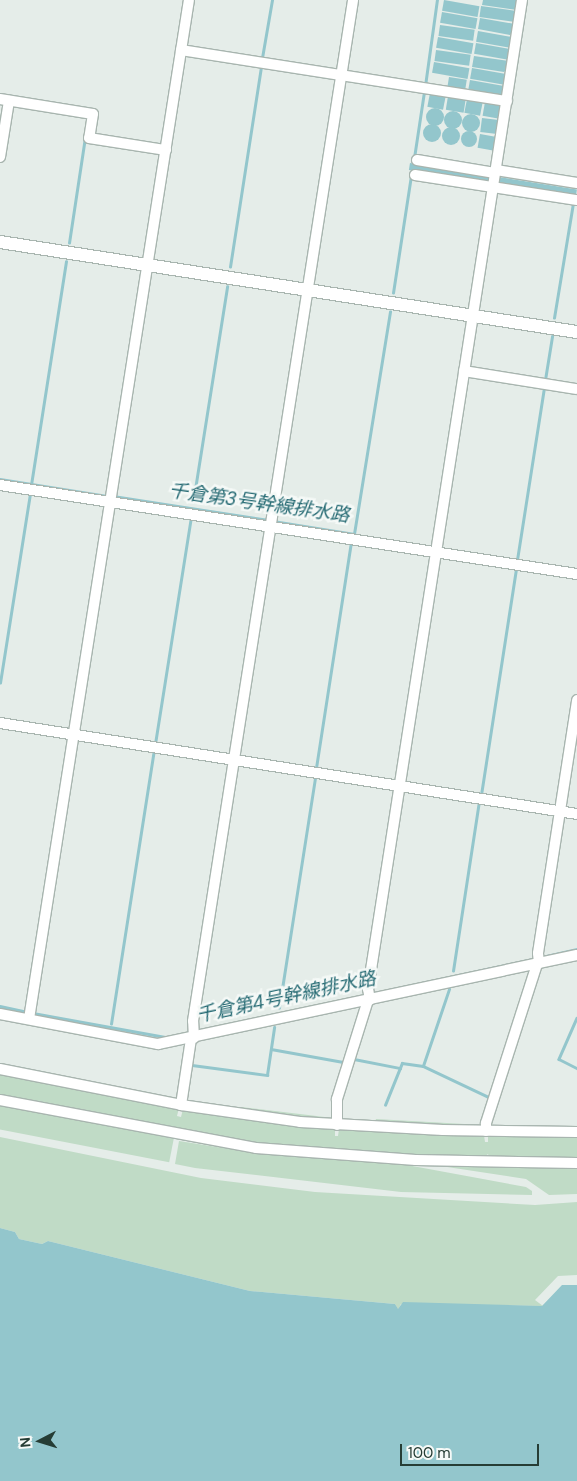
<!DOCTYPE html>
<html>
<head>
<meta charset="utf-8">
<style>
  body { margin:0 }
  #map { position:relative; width:577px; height:1481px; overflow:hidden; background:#e5ede9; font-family:"DM Sans","Noto Sans JP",sans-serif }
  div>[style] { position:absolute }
  .green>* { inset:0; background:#c0dbc6; transform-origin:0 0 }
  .water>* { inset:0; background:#93c6cc; transform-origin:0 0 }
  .round { border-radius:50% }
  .stream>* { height:2.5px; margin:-1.25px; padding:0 1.25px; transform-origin:1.25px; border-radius:1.25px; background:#93c6cc }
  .roads { filter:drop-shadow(1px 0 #a8b5af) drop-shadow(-1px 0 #a8b5af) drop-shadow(0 1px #a8b5af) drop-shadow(0 -1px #a8b5af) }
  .minor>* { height:10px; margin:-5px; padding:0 5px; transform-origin:5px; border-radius:5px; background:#fff }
  .tertiary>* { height:12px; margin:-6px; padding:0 6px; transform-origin:6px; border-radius:6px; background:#fff }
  span { translate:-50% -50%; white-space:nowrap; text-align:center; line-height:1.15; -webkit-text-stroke:5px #f5f9f7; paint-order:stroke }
  .water-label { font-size:19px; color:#256a73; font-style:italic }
  .north { position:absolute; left:15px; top:1416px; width:50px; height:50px; -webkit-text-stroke:4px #f5f9f7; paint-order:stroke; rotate:265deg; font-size:14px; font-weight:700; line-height:20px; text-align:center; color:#263d35 }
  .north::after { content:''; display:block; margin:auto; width:18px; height:22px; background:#263d35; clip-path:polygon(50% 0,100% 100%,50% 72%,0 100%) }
  .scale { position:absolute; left:400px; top:1444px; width:139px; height:22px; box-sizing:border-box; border:2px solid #263d35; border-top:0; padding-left:6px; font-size:15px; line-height:18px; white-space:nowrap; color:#263d35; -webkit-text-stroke:4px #f5f9f7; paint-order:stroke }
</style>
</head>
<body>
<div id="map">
  <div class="green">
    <i style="clip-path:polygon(0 1073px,179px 1108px,177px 1116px,181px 1117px,183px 1109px,335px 1128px,335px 1136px,338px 1136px,339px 1129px,484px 1135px,485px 1142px,488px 1142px,488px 1135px,577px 1135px,577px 1158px,489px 1157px,488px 1154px,484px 1157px,417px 1156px,256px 1143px,179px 1131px,180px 1128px,175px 1127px,174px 1131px,0 1095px)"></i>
    <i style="left:0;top:1105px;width:177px;height:24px;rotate:11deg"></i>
    <i style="clip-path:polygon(241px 1107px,333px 1118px,333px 1121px,241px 1111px)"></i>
    <i style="clip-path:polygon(376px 1119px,482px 1125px,482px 1127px,375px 1122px)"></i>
    <i style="clip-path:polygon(0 1137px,201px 1178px,315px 1192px,535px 1205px,577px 1202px,577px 1275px,558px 1276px,535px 1300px,543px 1306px,401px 1304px,398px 1310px,395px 1304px,250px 1291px,48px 1241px,42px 1244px,19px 1239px,15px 1232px,0 1228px)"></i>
    <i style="clip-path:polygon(179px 1141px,255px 1153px,407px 1165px,526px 1187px,532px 1191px,532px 1195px,401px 1192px,195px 1168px,175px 1164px)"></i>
    <i style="clip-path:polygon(434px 1165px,577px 1167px,577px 1194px,549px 1195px,526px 1179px)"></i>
  </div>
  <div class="water">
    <i style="left:444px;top:0;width:36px;height:11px;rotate:10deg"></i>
    <i style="clip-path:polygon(483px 0,518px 0,517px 10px,482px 5px)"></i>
    <i style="left:481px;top:6px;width:36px;height:11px;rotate:8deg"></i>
    <i style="left:442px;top:12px;width:36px;height:11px;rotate:10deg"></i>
    <i style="clip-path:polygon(480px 18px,515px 24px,513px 32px,510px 35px,478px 29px)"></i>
    <i style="left:440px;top:25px;width:35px;height:11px;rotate:8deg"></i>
    <i style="left:478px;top:31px;width:36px;height:11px;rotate:10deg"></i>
    <i style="left:438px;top:37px;width:36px;height:11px;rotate:10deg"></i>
    <i style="left:476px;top:43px;width:36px;height:11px;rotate:10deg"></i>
    <i style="left:436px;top:50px;width:35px;height:11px;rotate:8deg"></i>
    <i style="clip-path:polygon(474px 56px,509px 61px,507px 69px,504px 72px,472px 67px)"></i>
    <i style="left:434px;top:62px;width:36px;height:11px;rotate:10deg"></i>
    <i style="left:472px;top:68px;width:36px;height:11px;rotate:10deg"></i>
    <i style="left:449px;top:77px;width:18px;height:11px;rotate:9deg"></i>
    <i style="left:470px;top:80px;width:36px;height:11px;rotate:10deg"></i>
    <i style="left:430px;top:93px;width:16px;height:14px;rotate:11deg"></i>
    <i style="left:448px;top:96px;width:18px;height:14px;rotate:9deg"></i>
    <i style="left:467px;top:99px;width:16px;height:14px;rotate:11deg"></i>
    <i style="left:485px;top:102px;width:17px;height:14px;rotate:10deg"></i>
    <i class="round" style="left:426px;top:108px;width:18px;height:18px"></i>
    <i class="round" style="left:444px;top:111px;width:18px;height:18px"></i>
    <i class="round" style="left:462px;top:114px;width:18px;height:18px"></i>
    <i style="left:482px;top:118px;width:17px;height:14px;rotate:7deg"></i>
    <i class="round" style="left:423px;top:124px;width:18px;height:18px"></i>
    <i class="round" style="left:442px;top:127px;width:18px;height:18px"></i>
    <i class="round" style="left:461px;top:131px;width:16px;height:16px"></i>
    <i style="left:480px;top:134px;width:17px;height:14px;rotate:10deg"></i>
    <i style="left:410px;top:163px;width:169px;height:7px;rotate:9deg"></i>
    <i style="clip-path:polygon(0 1228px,15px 1232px,19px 1239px,42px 1244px,48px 1241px,250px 1291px,395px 1304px,398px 1309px,403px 1302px,542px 1306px,562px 1285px,577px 1285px,577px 1481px,0 1481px)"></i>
  </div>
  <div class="stream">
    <i style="left:262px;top:58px;width:59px;rotate:-80.2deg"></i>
    <i style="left:425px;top:86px;width:87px;rotate:-82.1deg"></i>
    <i style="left:414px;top:158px;width:67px;rotate:-81.4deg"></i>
    <i style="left:69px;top:243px;width:107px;rotate:-81.4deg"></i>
    <i style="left:230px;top:267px;width:203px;rotate:-81.2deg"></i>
    <i style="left:393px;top:293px;width:118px;rotate:-81.3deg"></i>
    <i style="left:554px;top:318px;width:117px;rotate:-80.6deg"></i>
    <i style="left:545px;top:380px;width:44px;rotate:-80.8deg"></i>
    <i style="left:0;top:479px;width:108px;rotate:9deg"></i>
    <i style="left:31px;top:485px;width:226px;rotate:-81.1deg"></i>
    <i style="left:113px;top:496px;width:157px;rotate:8.8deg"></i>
    <i style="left:193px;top:502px;width:218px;rotate:-81deg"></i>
    <i style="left:273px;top:521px;width:82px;rotate:9.1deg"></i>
    <i style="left:354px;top:534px;width:225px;rotate:-80.8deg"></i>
    <i style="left:517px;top:560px;width:175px;rotate:-81.1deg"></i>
    <i style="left:0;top:683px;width:191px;rotate:-81deg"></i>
    <i style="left:155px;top:744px;width:230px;rotate:-81deg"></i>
    <i style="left:316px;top:768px;width:229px;rotate:-81.2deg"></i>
    <i style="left:481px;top:795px;width:230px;rotate:-81.2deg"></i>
    <i style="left:542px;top:957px;width:36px;rotate:-13deg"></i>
    <i style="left:453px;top:971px;width:171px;rotate:-81.3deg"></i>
    <i style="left:371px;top:994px;width:170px;rotate:-12.2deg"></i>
    <i style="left:0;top:1006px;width:29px;rotate:12deg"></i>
    <i style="left:279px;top:1008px;width:234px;rotate:-81.1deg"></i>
    <i style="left:305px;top:1008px;width:62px;rotate:-12deg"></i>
    <i style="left:33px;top:1013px;width:134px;rotate:10.3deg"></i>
    <i style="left:577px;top:1018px;width:45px;rotate:113.7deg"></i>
    <i style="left:559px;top:1059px;width:20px;rotate:27deg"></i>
    <i style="left:111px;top:1024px;width:277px;rotate:-81.1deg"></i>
    <i style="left:271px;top:1049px;width:73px;rotate:10.2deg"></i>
    <i style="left:354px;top:1059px;width:47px;rotate:11.1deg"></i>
    <i style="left:192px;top:1065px;width:76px;rotate:7.6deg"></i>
    <i style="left:267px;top:1075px;width:48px;rotate:-81.5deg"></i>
    <i style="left:423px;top:1066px;width:73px;rotate:25.2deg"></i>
    <i style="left:385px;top:1105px;width:45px;rotate:-68deg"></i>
    <i style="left:402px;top:1063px;width:21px;rotate:8deg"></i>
    <i style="left:423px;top:1066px;width:81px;rotate:-71.3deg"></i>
  </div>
  <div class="roads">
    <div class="minor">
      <i style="left:181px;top:50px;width:330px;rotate:8.9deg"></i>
      <i style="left:0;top:99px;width:94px;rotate:9.2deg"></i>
      <i style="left:93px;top:114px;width:24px;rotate:99deg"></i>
      <i style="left:89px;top:138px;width:78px;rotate:8.9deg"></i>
      <i style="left:0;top:157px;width:57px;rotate:-80.9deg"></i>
      <i style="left:417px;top:160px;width:79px;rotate:9.5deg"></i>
      <i style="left:496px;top:170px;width:82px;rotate:9.1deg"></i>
      <i style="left:415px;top:175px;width:164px;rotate:8.8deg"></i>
      <i style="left:464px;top:371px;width:114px;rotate:9.1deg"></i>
      <i style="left:0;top:485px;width:584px;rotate:8.77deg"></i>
      <i style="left:0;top:723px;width:584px;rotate:8.96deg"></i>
      <i style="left:539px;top:963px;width:10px;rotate:-96deg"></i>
      <i style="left:538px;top:953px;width:256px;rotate:-81.2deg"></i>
      <i style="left:370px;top:1000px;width:11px;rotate:-100deg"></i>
      <i style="left:368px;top:989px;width:1001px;rotate:-81.15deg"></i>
      <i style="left:0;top:1014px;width:161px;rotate:10.8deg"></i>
      <i style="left:158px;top:1044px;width:428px;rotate:-12deg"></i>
      <i style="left:29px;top:1019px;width:1031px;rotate:-81.08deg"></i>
      <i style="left:194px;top:1038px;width:17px;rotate:-93deg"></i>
      <i style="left:193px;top:1021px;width:1033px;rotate:-81.09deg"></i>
      <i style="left:0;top:1069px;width:185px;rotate:11.2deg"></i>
      <i style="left:181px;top:1105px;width:120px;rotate:8.1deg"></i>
      <i style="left:300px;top:1122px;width:143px;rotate:3.2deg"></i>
      <i style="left:443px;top:1130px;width:134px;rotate:0.9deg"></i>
      <i style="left:0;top:1100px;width:260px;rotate:10.6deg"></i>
      <i style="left:256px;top:1148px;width:160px;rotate:4.3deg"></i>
      <i style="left:416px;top:1160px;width:161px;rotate:1.1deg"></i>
      <i style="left:181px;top:1105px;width:67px;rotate:-81.4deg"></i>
      <i style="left:337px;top:1125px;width:26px;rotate:-90deg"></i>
      <i style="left:337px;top:1099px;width:104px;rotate:-72.6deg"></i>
      <i style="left:486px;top:1131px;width:8px;rotate:-90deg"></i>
      <i style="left:486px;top:1123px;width:167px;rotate:-72.2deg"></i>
    </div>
    <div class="tertiary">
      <i style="left:0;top:242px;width:584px;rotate:8.87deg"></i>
    </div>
  </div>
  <div class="water-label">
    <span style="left:259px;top:503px;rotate:8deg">千倉第3号幹線排水路</span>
    <span style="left:286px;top:997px;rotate:-12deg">千倉第4号幹線排水路</span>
  </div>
  <div class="north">N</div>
  <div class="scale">100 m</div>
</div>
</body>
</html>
